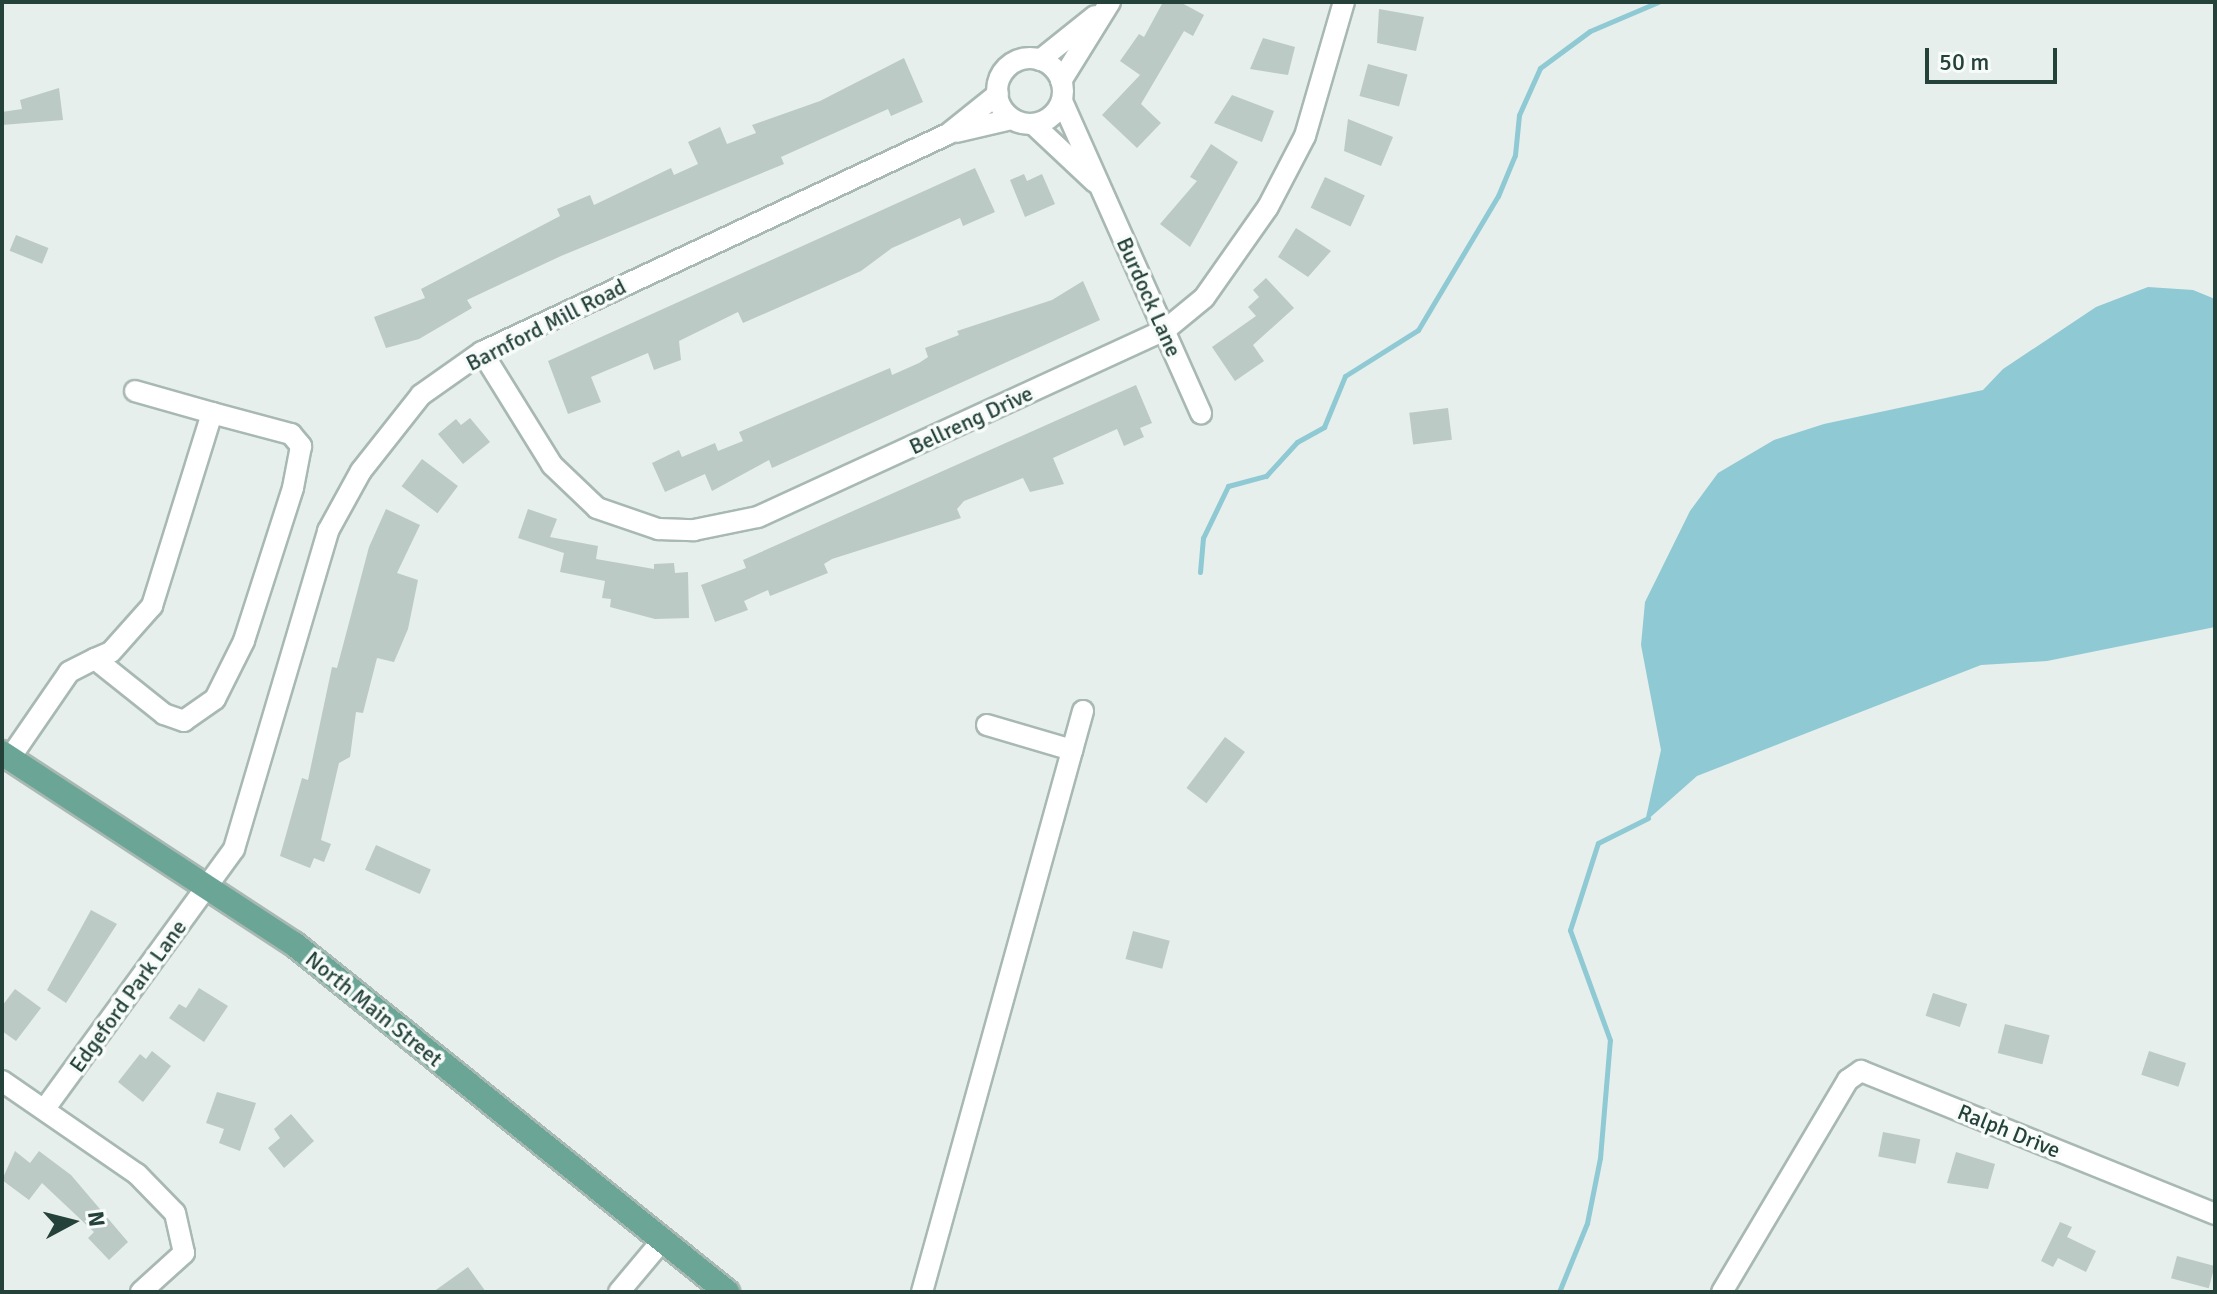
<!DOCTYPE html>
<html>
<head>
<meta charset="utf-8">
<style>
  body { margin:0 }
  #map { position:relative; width:2217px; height:1294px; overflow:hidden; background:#e6efeb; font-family:Signika,sans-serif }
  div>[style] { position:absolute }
  .water>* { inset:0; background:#8ec9d4 }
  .stream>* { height:5px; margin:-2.5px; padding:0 2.5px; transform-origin:2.5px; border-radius:2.5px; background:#8ec9d4 }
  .building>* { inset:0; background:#bbcac4; transform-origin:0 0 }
  .roads { filter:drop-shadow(2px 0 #a8b8b2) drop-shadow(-2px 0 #a8b8b2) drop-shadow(0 2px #a8b8b2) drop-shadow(0 -2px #a8b8b2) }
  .minor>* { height:20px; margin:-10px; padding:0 10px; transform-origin:10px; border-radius:10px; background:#fff }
  .minor>.ring { margin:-10px; padding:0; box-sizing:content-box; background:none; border:20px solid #fff; border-radius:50% }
  .primary>* { height:24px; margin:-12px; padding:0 12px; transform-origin:12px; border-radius:12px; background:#6aa596 }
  span { translate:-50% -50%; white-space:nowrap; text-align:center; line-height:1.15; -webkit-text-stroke:7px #f7fbf9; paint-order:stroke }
  .street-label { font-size:22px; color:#24423a }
  .frame { position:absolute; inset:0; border:4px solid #24423a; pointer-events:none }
  .north { position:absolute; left:32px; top:1182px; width:80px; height:80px; -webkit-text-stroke:6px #f7fbf9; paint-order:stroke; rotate:83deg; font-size:22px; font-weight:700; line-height:32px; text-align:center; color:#24423a }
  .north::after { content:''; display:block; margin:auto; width:28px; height:36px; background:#24423a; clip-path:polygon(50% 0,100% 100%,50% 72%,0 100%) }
  .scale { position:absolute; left:1925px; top:48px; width:132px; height:36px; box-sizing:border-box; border:4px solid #24423a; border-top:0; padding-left:10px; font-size:24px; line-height:28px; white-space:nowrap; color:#24423a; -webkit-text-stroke:6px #f7fbf9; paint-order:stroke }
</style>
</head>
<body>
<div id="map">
  <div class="water">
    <i style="clip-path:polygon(2148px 287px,2193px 290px,2215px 299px,2215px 627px,2047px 661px,1981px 665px,1697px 776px,1645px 822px,1661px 750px,1641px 645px,1645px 602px,1690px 511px,1718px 473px,1774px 440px,1824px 424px,1983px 390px,2003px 369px,2096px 307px)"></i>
  </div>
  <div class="stream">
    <i style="left:1200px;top:572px;width:34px;rotate:-85deg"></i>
    <i style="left:1203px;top:538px;width:58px;rotate:-64.3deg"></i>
    <i style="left:1228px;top:486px;width:39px;rotate:-15deg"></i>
    <i style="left:1266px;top:476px;width:46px;rotate:-47.6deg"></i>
    <i style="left:1297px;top:442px;width:31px;rotate:-29deg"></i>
    <i style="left:1324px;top:427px;width:55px;rotate:-67.6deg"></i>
    <i style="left:1345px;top:376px;width:86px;rotate:-32.2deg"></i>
    <i style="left:1418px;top:330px;width:156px;rotate:-59.2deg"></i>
    <i style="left:1498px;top:196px;width:44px;rotate:-67.5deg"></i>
    <i style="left:1515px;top:155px;width:40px;rotate:-84.3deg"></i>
    <i style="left:1519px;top:115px;width:51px;rotate:-65.9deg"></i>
    <i style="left:1540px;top:68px;width:62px;rotate:-36.5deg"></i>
    <i style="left:1590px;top:31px;width:74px;rotate:-23.1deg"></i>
    <i style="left:1559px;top:1292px;width:74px;rotate:-67.9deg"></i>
    <i style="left:1587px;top:1223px;width:66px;rotate:-78.7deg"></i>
    <i style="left:1600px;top:1158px;width:118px;rotate:-85.2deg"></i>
    <i style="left:1610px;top:1040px;width:117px;rotate:-110deg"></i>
    <i style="left:1570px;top:930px;width:91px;rotate:-72.2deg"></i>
    <i style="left:1598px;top:843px;width:56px;rotate:-26.6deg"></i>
  </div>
  <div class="building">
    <i style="clip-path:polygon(1163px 2px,1180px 2px,1204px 15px,1193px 36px,1184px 31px,1141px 104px,1161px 123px,1137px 148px,1102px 115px,1140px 75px,1120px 61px,1139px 34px,1144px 37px)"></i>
    <i style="clip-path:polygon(1379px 9px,1424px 17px,1416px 51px,1377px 43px)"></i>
    <i style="clip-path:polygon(1263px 38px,1295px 47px,1288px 75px,1250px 69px)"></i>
    <i style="clip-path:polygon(904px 58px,923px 102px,891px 116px,888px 109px,781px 157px,784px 164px,561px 256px,467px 300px,472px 308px,419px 339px,386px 348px,374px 317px,425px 298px,421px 289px,560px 216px,557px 209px,590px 195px,594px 205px,671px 168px,674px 175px,698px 164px,688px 142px,720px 127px,727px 144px,756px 133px,752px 125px,820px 101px)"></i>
    <i style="left:1368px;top:64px;width:41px;height:33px;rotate:15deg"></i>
    <i style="clip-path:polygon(59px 88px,63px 120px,2px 125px,2px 112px,22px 109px,20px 100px)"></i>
    <i style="clip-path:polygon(1232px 95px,1274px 111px,1262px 142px,1214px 123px)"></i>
    <i style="clip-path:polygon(1348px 119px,1393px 137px,1381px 166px,1344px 151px)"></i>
    <i style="clip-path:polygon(1211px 144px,1238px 162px,1190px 247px,1160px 224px,1197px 181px,1190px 177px)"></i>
    <i style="clip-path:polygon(975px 168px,995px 212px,963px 226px,960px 218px,892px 248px,861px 271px,743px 323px,738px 312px,679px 341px,681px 360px,654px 370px,648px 353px,591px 377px,601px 402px,568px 414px,548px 361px)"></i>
    <i style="clip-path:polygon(1024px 174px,1027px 181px,1042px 174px,1055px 204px,1025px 217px,1010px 180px)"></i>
    <i style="left:1325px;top:177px;width:44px;height:34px;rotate:25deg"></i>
    <i style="clip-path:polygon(1296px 228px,1331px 251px,1308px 277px,1278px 257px)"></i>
    <i style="left:16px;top:235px;width:35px;height:17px;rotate:22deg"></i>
    <i style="clip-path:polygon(1266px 278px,1294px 308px,1253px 345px,1264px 361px,1235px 381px,1212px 347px,1256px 316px,1248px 307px,1259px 297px,1253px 290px)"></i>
    <i style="clip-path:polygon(1083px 281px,1100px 320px,772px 468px,769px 460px,712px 491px,705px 474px,665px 492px,652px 463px,679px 450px,682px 457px,715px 443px,718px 451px,743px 441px,739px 432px,890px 368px,892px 375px,919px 363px,928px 357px,925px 348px,959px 335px,957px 331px,1052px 300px)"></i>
    <i style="clip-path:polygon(1136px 385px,1152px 423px,1140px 428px,1144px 437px,1124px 446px,1117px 429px,1053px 458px,1064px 484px,1030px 492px,1023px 478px,964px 501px,957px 509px,961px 518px,832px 559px,824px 564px,828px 573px,770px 596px,768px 590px,744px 601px,748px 610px,715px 622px,701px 585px,746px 568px,743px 560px)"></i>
    <i style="left:1448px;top:408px;width:32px;height:39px;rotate:83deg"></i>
    <i style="clip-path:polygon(470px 418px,490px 442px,463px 464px,438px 434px,456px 419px,461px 425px)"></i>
    <i style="left:422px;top:459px;width:45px;height:34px;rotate:37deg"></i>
    <i style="clip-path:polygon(386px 509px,420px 525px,397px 573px,418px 580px,408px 629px,394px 662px,377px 658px,363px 713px,356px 712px,350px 757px,339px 763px,321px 840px,331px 844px,324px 862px,314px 858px,310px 868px,280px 856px,302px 778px,308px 780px,332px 667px,337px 668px,369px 547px)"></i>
    <i style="clip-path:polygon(528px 509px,557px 519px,550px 537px,598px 546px,596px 559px,654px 569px,654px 564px,674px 563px,675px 573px,688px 572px,689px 618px,655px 619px,610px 607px,611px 599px,602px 598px,605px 581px,560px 572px,564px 553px,518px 538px)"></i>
    <i style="left:1225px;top:737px;width:25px;height:64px;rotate:37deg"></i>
    <i style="left:376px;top:845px;width:60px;height:27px;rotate:24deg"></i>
    <i style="clip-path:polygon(91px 910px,117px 924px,66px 1003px,47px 990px)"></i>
    <i style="left:1133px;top:931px;width:38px;height:29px;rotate:15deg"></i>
    <i style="clip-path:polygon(199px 988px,228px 1006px,204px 1042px,169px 1018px,179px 1004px,186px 1008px)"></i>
    <i style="clip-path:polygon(15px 989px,41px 1008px,16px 1041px,2px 1031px,2px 1006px)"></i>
    <i style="left:1933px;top:993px;width:36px;height:24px;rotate:18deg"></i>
    <i style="left:2005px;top:1024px;width:46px;height:30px;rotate:14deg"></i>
    <i style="clip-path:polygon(152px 1051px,171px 1066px,143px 1102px,118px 1082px,140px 1054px,146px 1059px)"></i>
    <i style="left:2149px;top:1051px;width:39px;height:25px;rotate:18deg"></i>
    <i style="clip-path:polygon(217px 1092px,256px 1103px,240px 1151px,219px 1143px,224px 1129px,206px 1123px)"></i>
    <i style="clip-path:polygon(291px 1114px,314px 1141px,284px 1168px,268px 1148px,280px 1138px,274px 1129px)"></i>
    <i style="left:1883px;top:1132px;width:38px;height:25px;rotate:11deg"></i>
    <i style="clip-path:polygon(15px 1151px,30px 1163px,39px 1151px,71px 1175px,128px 1242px,109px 1260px,88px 1238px,94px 1232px,42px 1183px,29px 1200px,2px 1180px)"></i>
    <i style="clip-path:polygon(1956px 1152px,1995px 1164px,1988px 1189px,1947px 1183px)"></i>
    <i style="clip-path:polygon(2060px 1222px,2072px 1227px,2067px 1237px,2096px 1251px,2086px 1272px,2058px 1258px,2053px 1267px,2041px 1261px)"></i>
    <i style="left:2177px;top:1256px;width:39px;height:23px;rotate:15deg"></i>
    <i style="clip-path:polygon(468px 1267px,486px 1292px,433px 1292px)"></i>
  </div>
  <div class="roads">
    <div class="minor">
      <i class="ring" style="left:997px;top:58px;width:46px;height:46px"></i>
      <i style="left:1040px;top:60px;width:70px;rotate:-38.7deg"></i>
      <i style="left:1061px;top:81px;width:93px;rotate:-58.2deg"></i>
      <i style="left:1062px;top:101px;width:342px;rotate:66deg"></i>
      <i style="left:1033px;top:124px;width:85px;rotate:43.1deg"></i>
      <i style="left:956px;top:132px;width:57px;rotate:-13.1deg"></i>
      <i style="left:482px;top:352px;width:133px;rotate:58.2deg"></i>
      <i style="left:552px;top:465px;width:62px;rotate:43.7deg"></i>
      <i style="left:597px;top:508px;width:65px;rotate:19deg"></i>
      <i style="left:658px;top:529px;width:36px;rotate:2deg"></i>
      <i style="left:694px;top:530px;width:65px;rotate:-11.5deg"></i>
      <i style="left:758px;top:517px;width:448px;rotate:-24.7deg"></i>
      <i style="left:1165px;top:330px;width:50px;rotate:-39.4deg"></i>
      <i style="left:1204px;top:298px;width:111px;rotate:-54.9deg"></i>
      <i style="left:1268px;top:207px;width:80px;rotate:-62.5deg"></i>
      <i style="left:1305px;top:136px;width:140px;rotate:-73.8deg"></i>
      <i style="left:135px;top:391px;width:80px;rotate:15.9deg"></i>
      <i style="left:987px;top:725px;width:89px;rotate:16.4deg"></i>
      <i style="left:10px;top:758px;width:104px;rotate:-55.5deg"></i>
      <i style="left:69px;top:672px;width:29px;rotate:-27deg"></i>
      <i style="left:95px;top:659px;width:17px;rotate:-24deg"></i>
      <i style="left:111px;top:652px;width:62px;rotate:-48.3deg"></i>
      <i style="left:152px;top:606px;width:202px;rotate:-72.7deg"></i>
      <i style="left:212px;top:413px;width:82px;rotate:14.9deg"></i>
      <i style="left:291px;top:434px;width:16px;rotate:50deg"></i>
      <i style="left:301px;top:446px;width:43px;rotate:100.8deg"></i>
      <i style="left:293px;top:488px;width:161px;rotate:107.8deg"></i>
      <i style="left:244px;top:641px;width:65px;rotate:116.6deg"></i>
      <i style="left:215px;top:699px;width:38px;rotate:145deg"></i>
      <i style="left:184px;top:721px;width:21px;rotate:-161deg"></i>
      <i style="left:164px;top:714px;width:88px;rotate:-141.4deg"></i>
      <i style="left:2px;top:1081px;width:164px;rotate:34.6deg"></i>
      <i style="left:137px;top:1174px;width:54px;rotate:45.7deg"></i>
      <i style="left:175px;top:1213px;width:41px;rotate:77.3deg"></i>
      <i style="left:184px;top:1253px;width:58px;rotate:137.8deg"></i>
      <i style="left:46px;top:1107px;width:319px;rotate:-53.9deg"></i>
      <i style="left:234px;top:849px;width:332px;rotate:-73.5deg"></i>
      <i style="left:328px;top:531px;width:68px;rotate:-61.2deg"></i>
      <i style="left:361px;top:471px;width:97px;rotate:-51.7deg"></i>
      <i style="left:421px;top:395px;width:75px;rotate:-35.2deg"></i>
      <i style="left:482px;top:352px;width:514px;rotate:-25.07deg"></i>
      <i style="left:948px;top:134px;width:64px;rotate:-38.7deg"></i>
      <i style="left:619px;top:1292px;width:65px;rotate:-50deg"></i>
      <i style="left:922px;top:1292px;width:603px;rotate:-74.51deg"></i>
      <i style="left:1722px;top:1292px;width:247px;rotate:-59.3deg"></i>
      <i style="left:1848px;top:1080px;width:16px;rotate:-35deg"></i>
      <i style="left:1861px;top:1071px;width:382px;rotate:22deg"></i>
    </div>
    <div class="primary">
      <i style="left:2px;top:753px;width:349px;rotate:33.2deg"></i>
      <i style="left:294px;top:944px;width:556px;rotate:38.79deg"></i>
    </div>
  </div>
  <div class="street-label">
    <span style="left:1149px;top:297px;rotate:66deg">Burdock Lane</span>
    <span style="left:546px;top:325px;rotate:-27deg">Barnford Mill Road</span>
    <span style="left:971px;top:420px;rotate:-25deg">Bellreng Drive</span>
    <span style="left:128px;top:996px;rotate:-54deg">Edgeford Park Lane</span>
    <span style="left:374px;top:1009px;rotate:39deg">North Main Street</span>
    <span style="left:2009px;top:1131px;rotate:22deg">Ralph Drive</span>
  </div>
  <div class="frame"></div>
  <div class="north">N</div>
  <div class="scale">50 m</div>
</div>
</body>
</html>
